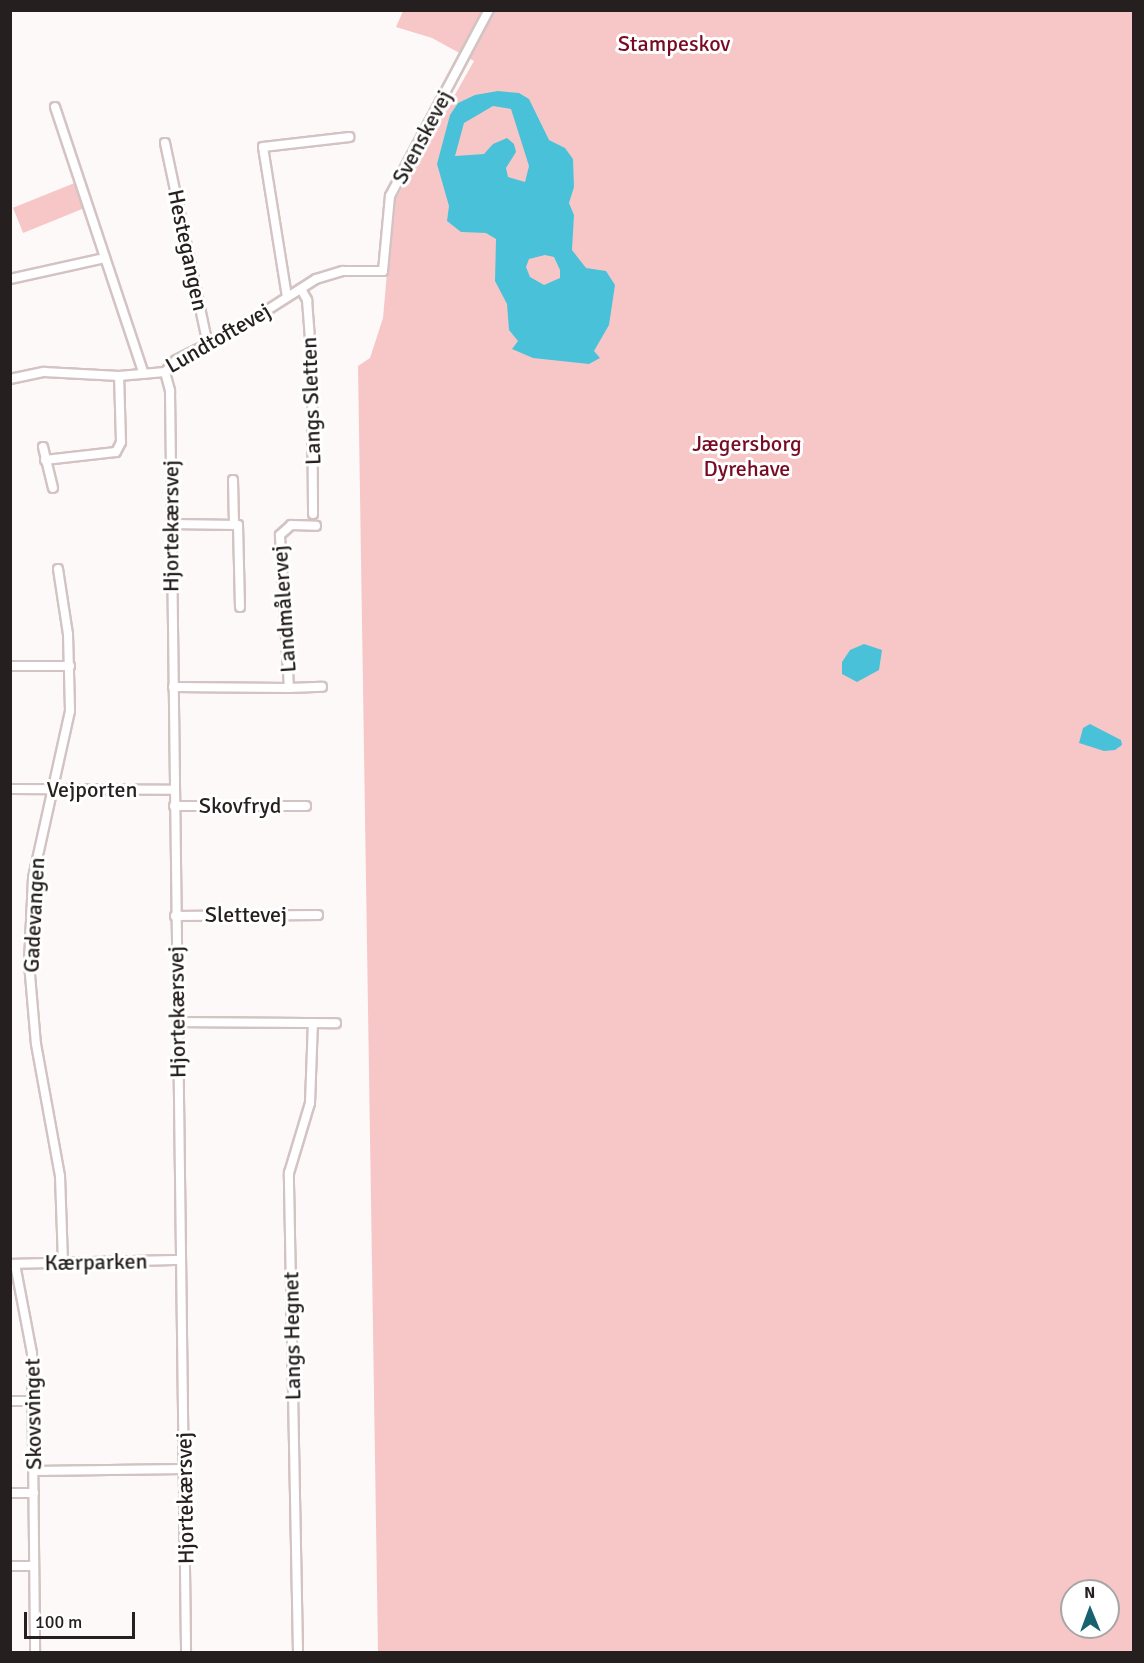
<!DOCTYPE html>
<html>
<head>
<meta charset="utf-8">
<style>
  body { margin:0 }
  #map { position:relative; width:1144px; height:1663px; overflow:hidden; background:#fdf9f9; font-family:Signika,sans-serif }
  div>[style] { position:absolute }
  .green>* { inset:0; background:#f7c7c8; transform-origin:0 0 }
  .water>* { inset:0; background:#49c2d9 }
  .roads { filter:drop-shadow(2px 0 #d3c3c3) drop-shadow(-2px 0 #d3c3c3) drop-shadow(0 2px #d3c3c3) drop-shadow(0 -2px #d3c3c3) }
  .minor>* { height:8px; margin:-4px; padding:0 4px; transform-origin:4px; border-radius:4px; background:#fff }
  span { translate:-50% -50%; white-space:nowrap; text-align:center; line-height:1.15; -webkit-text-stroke:6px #fff; paint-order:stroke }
  .park-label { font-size:22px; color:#780a22 }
  .street-label { font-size:22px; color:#251f1f }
  .frame { position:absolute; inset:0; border:12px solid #251f1f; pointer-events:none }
  .north { position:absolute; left:1060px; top:1579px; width:60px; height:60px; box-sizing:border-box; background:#fff; border:2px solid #a8a5a5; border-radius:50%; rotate:359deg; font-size:16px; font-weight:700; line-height:24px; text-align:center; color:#251f1f }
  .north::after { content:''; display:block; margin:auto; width:21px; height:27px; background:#186270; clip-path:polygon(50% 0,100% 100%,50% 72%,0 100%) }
  .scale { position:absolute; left:24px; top:1612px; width:111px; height:27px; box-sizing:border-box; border:3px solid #251f1f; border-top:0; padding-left:8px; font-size:18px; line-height:21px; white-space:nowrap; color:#251f1f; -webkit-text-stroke:4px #fff; paint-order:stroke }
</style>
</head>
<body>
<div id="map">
  <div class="green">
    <i style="clip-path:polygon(evenodd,403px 11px,1133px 11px,1133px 1652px,378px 1652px,358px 366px,370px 358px,383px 318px,393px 204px,474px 61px,432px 38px,396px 27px,403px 11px,1072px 1591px,1108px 1591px,1108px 1627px,1072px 1627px,1072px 1591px)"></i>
    <i style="left:77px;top:182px;width:27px;height:69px;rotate:68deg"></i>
  </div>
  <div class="water">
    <i style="clip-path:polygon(evenodd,498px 91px,519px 93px,529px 99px,549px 140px,565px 148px,573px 159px,574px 187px,569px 203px,574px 215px,572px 250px,586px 268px,606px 271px,615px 285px,609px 325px,594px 351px,600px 358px,589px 364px,533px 358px,512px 349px,518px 341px,509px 330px,507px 304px,495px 281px,496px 239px,486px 233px,461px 232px,447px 221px,449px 206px,437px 164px,450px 115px,458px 103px,475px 95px,498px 91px,493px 106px,511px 109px,529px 166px,525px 182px,508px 177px,506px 168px,516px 152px,514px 144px,507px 138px,493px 144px,484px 154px,455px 156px,464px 123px,493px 106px,498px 91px,545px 255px,554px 257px,560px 270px,560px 278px,544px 285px,530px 277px,526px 267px,529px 259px,545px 255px)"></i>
    <i style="clip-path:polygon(864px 644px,882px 650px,879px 670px,857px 682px,842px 674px,842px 662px,850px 650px)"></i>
    <i style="clip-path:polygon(1090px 724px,1121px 740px,1122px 745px,1115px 750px,1104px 751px,1079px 743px,1083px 728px)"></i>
  </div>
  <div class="roads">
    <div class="minor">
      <i style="left:55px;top:107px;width:281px;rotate:71.6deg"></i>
      <i style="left:165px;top:143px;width:207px;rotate:78deg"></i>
      <i style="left:10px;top:279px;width:97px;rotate:-12.5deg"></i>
      <i style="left:301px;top:289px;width:13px;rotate:61deg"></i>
      <i style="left:307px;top:300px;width:65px;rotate:85.6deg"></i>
      <i style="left:312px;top:365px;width:149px;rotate:89.6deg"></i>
      <i style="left:287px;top:297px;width:152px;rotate:-99.1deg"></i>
      <i style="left:263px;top:147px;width:87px;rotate:-6.6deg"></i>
      <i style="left:165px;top:372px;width:20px;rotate:75deg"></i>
      <i style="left:170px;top:391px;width:1261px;rotate:89.27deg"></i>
      <i style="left:165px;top:372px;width:16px;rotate:-47deg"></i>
      <i style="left:176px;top:360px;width:67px;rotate:-26.6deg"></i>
      <i style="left:236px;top:330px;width:95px;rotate:-32.5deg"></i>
      <i style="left:316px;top:279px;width:28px;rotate:-17deg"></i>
      <i style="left:343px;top:271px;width:40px"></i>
      <i style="left:383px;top:271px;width:75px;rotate:-84.7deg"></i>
      <i style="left:390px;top:196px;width:211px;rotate:-62deg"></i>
      <i style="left:10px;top:379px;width:35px;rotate:-12deg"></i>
      <i style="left:44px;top:372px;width:75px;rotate:3.1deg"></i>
      <i style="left:119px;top:376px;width:46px;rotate:-5deg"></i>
      <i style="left:43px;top:447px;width:42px;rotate:76.3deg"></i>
      <i style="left:45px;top:460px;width:71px;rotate:-6.4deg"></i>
      <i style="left:116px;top:452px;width:11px;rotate:-63deg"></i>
      <i style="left:121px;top:442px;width:66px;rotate:-91.7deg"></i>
      <i style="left:233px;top:480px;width:44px;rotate:88.7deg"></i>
      <i style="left:171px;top:524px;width:67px;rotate:0.9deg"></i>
      <i style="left:238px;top:525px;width:82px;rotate:88.6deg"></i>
      <i style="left:58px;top:569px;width:66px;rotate:81.3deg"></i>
      <i style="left:68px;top:634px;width:77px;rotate:88.5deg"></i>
      <i style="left:70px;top:711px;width:171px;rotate:102.5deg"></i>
      <i style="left:33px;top:878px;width:85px;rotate:92.7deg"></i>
      <i style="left:29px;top:963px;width:81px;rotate:85.1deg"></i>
      <i style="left:36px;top:1044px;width:134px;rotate:79.7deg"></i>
      <i style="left:60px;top:1176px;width:87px;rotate:88deg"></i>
      <i style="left:10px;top:666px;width:60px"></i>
      <i style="left:173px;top:687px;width:116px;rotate:0.5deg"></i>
      <i style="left:289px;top:688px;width:153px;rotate:-93.4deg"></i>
      <i style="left:280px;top:535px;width:15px;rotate:-42deg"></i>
      <i style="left:291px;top:525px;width:25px;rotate:2deg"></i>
      <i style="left:289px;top:688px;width:33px;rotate:-2deg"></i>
      <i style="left:10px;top:789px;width:164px;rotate:0.3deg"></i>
      <i style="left:174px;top:806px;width:132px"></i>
      <i style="left:175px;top:916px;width:143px;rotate:-0.4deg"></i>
      <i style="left:177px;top:1022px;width:159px;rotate:0.4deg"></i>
      <i style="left:12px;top:1264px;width:169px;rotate:-1.4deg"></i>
      <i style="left:15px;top:1264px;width:91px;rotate:79.2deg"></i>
      <i style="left:32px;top:1353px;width:299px;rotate:89.4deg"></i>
      <i style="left:10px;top:1401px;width:23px"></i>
      <i style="left:34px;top:1471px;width:151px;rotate:-0.8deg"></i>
      <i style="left:10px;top:1493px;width:24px"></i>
      <i style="left:10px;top:1566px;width:24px"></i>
      <i style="left:298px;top:1652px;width:479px;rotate:-91.1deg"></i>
      <i style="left:289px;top:1173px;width:73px;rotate:-73.3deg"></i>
      <i style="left:310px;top:1103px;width:80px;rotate:-87.9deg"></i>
    </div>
  </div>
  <div class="park-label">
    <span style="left:674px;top:44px">Stampeskov</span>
    <span style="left:747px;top:456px">Jægersborg<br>Dyrehave</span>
  </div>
  <div class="street-label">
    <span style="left:422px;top:137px;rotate:-62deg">Svenskevej</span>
    <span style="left:188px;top:250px;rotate:78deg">Hestegangen</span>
    <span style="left:218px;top:338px;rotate:-30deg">Lundtoftevej</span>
    <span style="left:311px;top:401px;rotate:-92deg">Langs Sletten</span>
    <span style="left:171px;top:526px;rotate:-90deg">Hjortekærsvej</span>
    <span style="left:284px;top:609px;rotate:-94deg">Landmålervej</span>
    <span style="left:92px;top:790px">Vejporten</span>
    <span style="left:240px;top:806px">Skovfryd</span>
    <span style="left:34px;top:915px;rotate:-87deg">Gadevangen</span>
    <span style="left:246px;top:915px">Slettevej</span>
    <span style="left:177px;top:1012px;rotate:-91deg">Hjortekærsvej</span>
    <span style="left:96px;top:1262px;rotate:-1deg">Kærparken</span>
    <span style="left:292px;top:1336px;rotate:-91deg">Langs Hegnet</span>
    <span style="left:33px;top:1414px;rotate:-91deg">Skovsvinget</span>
    <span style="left:185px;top:1498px;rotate:-91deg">Hjortekærsvej</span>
  </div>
  <div class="frame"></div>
  <div class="north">N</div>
  <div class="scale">100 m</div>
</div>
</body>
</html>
